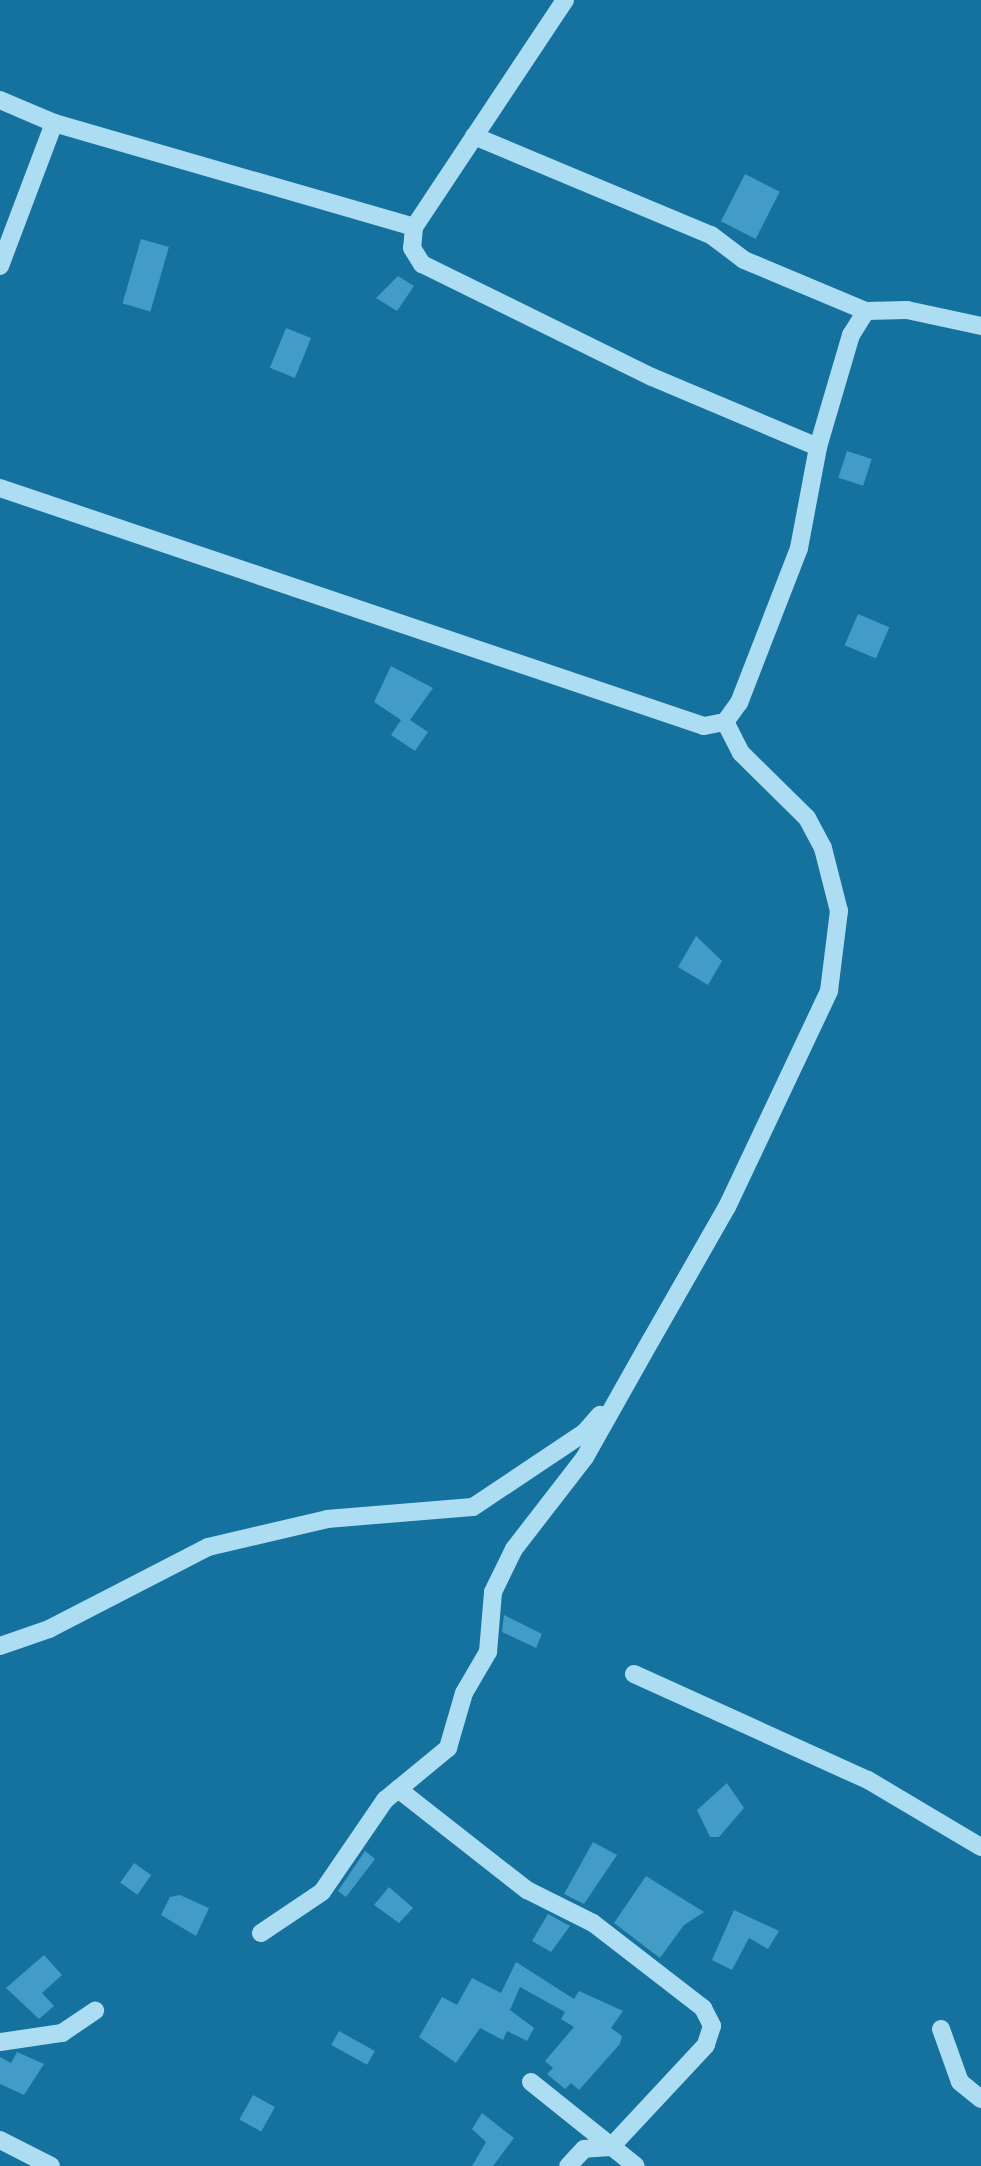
<!DOCTYPE html>
<html>
<head>
<meta charset="utf-8">
<style>
  body { margin:0 }
  #map { position:relative; width:981px; height:2166px; overflow:hidden; background:#15719e; font-family:Helvetica,sans-serif }
  div>[style] { position:absolute }
  .building>* { inset:0; background:#429cc5; transform-origin:0 0 }
  .minor>* { height:18px; margin:-9px; padding:0 9px; transform-origin:9px; border-radius:9px; background:#acddf3 }
  span { translate:-50% -50%; white-space:nowrap; text-align:center; line-height:1.15; -webkit-text-stroke:9px #15719e; paint-order:stroke }
</style>
</head>
<body>
<div id="map">
  <div class="building">
    <i style="left:745px;top:174px;width:39px;height:53px;rotate:27deg"></i>
    <i style="left:141px;top:239px;width:29px;height:67px;rotate:16deg"></i>
    <i style="clip-path:polygon(398px 276px,414px 286px,397px 311px,376px 298px)"></i>
    <i style="left:286px;top:328px;width:27px;height:43px;rotate:22deg"></i>
    <i style="left:847px;top:451px;width:26px;height:28px;rotate:18deg"></i>
    <i style="left:858px;top:614px;width:34px;height:34px;rotate:23deg"></i>
    <i style="clip-path:polygon(391px 666px,433px 688px,410px 720px,428px 732px,415px 751px,391px 735px,401px 720px,374px 702px)"></i>
    <i style="clip-path:polygon(696px 936px,722px 961px,708px 985px,678px 967px)"></i>
    <i style="clip-path:polygon(504px 1615px,542px 1634px,536px 1648px,502px 1632px)"></i>
    <i style="clip-path:polygon(727px 1783px,744px 1808px,719px 1837px,710px 1837px,697px 1810px)"></i>
    <i style="clip-path:polygon(593px 1842px,617px 1855px,584px 1904px,564px 1894px)"></i>
    <i style="clip-path:polygon(365px 1851px,375px 1859px,346px 1897px,338px 1891px)"></i>
    <i style="left:134px;top:1863px;width:21px;height:24px;rotate:35deg"></i>
    <i style="clip-path:polygon(646px 1876px,704px 1912px,684px 1925px,660px 1958px,614px 1923px)"></i>
    <i style="clip-path:polygon(389px 1887px,413px 1908px,399px 1923px,374px 1905px)"></i>
    <i style="clip-path:polygon(180px 1895px,209px 1908px,196px 1936px,161px 1915px,170px 1897px)"></i>
    <i style="clip-path:polygon(734px 1910px,779px 1931px,768px 1949px,749px 1938px,732px 1970px,712px 1960px)"></i>
    <i style="clip-path:polygon(548px 1914px,570px 1926px,551px 1952px,532px 1941px)"></i>
    <i style="clip-path:polygon(44px 1955px,62px 1975px,42px 1993px,54px 2006px,39px 2019px,6px 1988px)"></i>
    <i style="clip-path:polygon(516px 1962px,574px 1999px,579px 1991px,623px 2011px,611px 2028px,622px 2036px,620px 2044px,579px 2090px,571px 2083px,565px 2089px,547px 2074px,553px 2068px,545px 2061px,574px 2027px,561px 2019px,565px 2012px,520px 1987px,510px 2010px,534px 2028px,527px 2041px,507px 2031px,503px 2040px,480px 2028px,456px 2063px,419px 2037px,442px 1997px,457px 2005px,472px 1978px,501px 1993px)"></i>
    <i style="left:339px;top:2031px;width:41px;height:16px;rotate:29deg"></i>
    <i style="clip-path:polygon(17px 2052px,44px 2064px,24px 2095px,0 2084px,0 2057px,11px 2063px)"></i>
    <i style="left:253px;top:2095px;width:25px;height:28px;rotate:29deg"></i>
    <i style="clip-path:polygon(482px 2113px,514px 2138px,493px 2166px,472px 2166px,486px 2142px,472px 2129px)"></i>
  </div>
  <div class="minor">
    <i style="left:565px;top:0;width:273px;rotate:123.6deg"></i>
    <i style="left:414px;top:227px;width:21px;rotate:95deg"></i>
    <i style="left:412px;top:248px;width:19px;rotate:58deg"></i>
    <i style="left:422px;top:264px;width:256px;rotate:26.2deg"></i>
    <i style="left:652px;top:377px;width:180px;rotate:22.9deg"></i>
    <i style="left:0;top:100px;width:59px;rotate:23.1deg"></i>
    <i style="left:54px;top:123px;width:375px;rotate:16.1deg"></i>
    <i style="left:474px;top:136px;width:257px;rotate:22.7deg"></i>
    <i style="left:711px;top:235px;width:41px;rotate:37.1deg"></i>
    <i style="left:744px;top:260px;width:132px;rotate:22.7deg"></i>
    <i style="left:866px;top:311px;width:41px;rotate:-1.4deg"></i>
    <i style="left:907px;top:310px;width:76px;rotate:12.2deg"></i>
    <i style="left:0;top:266px;width:153px;rotate:-69.3deg"></i>
    <i style="left:0;top:488px;width:743px;rotate:18.68deg"></i>
    <i style="left:704px;top:726px;width:21px;rotate:-11deg"></i>
    <i style="left:725px;top:722px;width:24px;rotate:-54deg"></i>
    <i style="left:739px;top:703px;width:166px;rotate:-68.8deg"></i>
    <i style="left:799px;top:548px;width:103px;rotate:-79.3deg"></i>
    <i style="left:818px;top:447px;width:117px;rotate:-73.6deg"></i>
    <i style="left:851px;top:335px;width:28px;rotate:-58deg"></i>
    <i style="left:0;top:1646px;width:52px;rotate:-19.1deg"></i>
    <i style="left:49px;top:1629px;width:179px;rotate:-27.3deg"></i>
    <i style="left:208px;top:1547px;width:122px;rotate:-13.2deg"></i>
    <i style="left:327px;top:1519px;width:146px;rotate:-4.7deg"></i>
    <i style="left:473px;top:1507px;width:135px;rotate:-33.8deg"></i>
    <i style="left:585px;top:1432px;width:23px;rotate:-49deg"></i>
    <i style="left:634px;top:1674px;width:257px;rotate:24.4deg"></i>
    <i style="left:868px;top:1780px;width:131px;rotate:30.7deg"></i>
    <i style="left:398px;top:1789px;width:164px;rotate:38.1deg"></i>
    <i style="left:527px;top:1890px;width:74px;rotate:26.6deg"></i>
    <i style="left:593px;top:1923px;width:139px;rotate:37.7deg"></i>
    <i style="left:703px;top:2008px;width:20px;rotate:63deg"></i>
    <i style="left:712px;top:2026px;width:20px;rotate:108deg"></i>
    <i style="left:706px;top:2045px;width:139px;rotate:133deg"></i>
    <i style="left:611px;top:2147px;width:27px;rotate:176deg"></i>
    <i style="left:584px;top:2149px;width:23px;rotate:133deg"></i>
    <i style="left:261px;top:1933px;width:73px;rotate:-33.9deg"></i>
    <i style="left:322px;top:1892px;width:112px;rotate:-55.6deg"></i>
    <i style="left:385px;top:1800px;width:82px;rotate:-39.5deg"></i>
    <i style="left:448px;top:1748px;width:57px;rotate:-73.8deg"></i>
    <i style="left:464px;top:1693px;width:48px;rotate:-59.7deg"></i>
    <i style="left:488px;top:1652px;width:60px;rotate:-85.2deg"></i>
    <i style="left:493px;top:1592px;width:48px;rotate:-64deg"></i>
    <i style="left:514px;top:1549px;width:116px;rotate:-52.3deg"></i>
    <i style="left:585px;top:1457px;width:134px;rotate:-60.6deg"></i>
    <i style="left:651px;top:1340px;width:153px;rotate:-60.3deg"></i>
    <i style="left:727px;top:1207px;width:239px;rotate:-64.7deg"></i>
    <i style="left:829px;top:991px;width:81px;rotate:-82.9deg"></i>
    <i style="left:839px;top:911px;width:65px;rotate:-104.3deg"></i>
    <i style="left:823px;top:848px;width:34px;rotate:-118deg"></i>
    <i style="left:807px;top:818px;width:93px;rotate:-135.4deg"></i>
    <i style="left:741px;top:753px;width:35px;rotate:-117deg"></i>
    <i style="left:941px;top:2029px;width:56px;rotate:70.3deg"></i>
    <i style="left:960px;top:2082px;width:27px;rotate:39deg"></i>
    <i style="left:0;top:2042px;width:63px;rotate:-8.3deg"></i>
    <i style="left:62px;top:2033px;width:40px;rotate:-34deg"></i>
    <i style="left:531px;top:2082px;width:134px;rotate:38.7deg"></i>
    <i style="left:0;top:2140px;width:57px;rotate:27deg"></i>
  </div>
</div>
</body>
</html>
